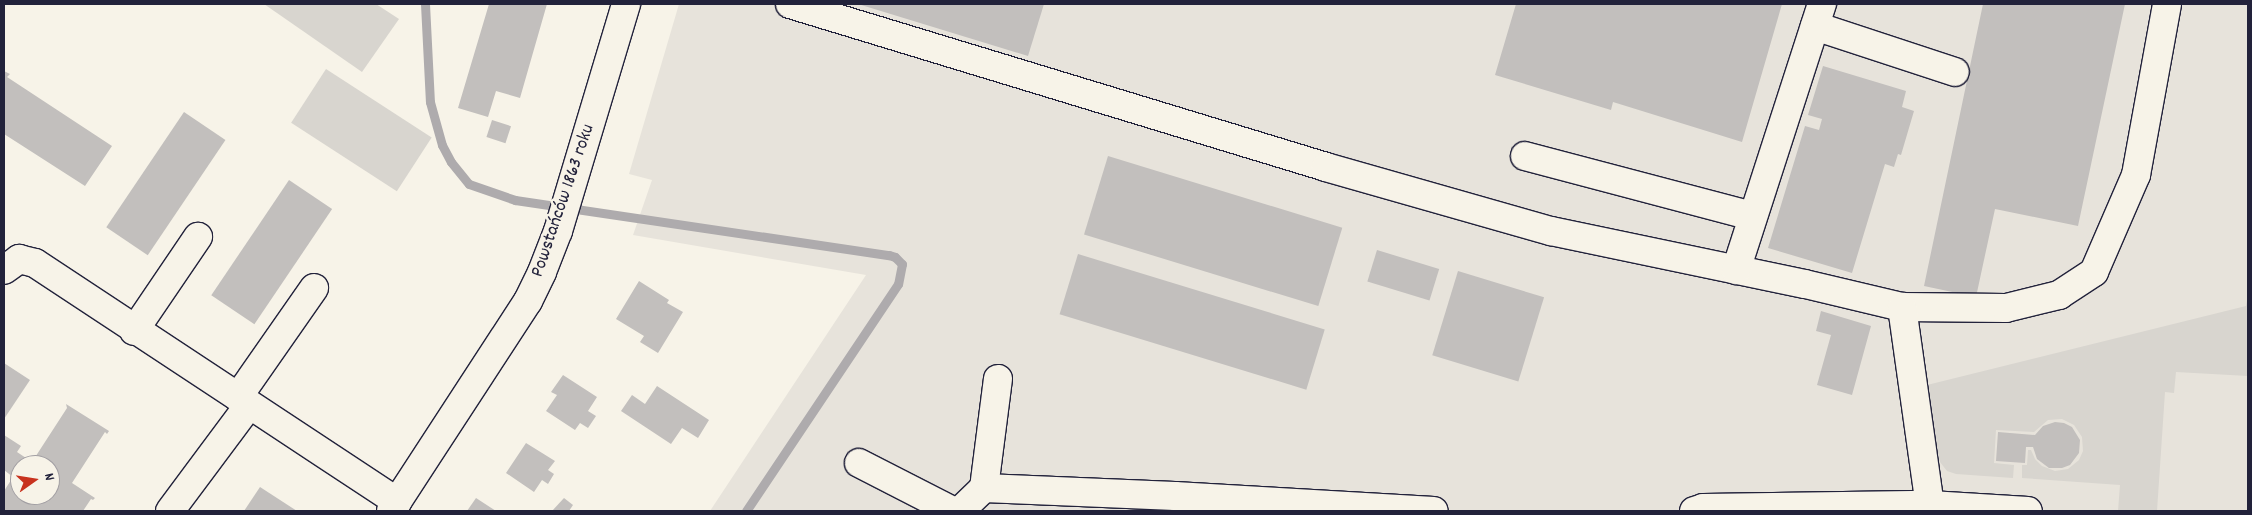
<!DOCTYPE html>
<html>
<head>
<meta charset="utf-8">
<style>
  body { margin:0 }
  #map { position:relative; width:2252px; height:515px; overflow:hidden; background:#f7f3e8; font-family:Dekko,sans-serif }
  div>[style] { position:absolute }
  .built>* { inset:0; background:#e7e3db }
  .green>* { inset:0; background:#d8d5cf; transform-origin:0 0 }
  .stream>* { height:9px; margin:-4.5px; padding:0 4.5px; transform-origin:4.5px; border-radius:4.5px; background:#aeabad }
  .building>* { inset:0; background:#c2bfbd; transform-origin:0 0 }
  .roads { filter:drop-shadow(1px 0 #22223b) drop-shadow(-1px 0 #22223b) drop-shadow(0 1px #22223b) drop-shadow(0 -1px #22223b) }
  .minor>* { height:28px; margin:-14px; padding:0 14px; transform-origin:14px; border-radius:14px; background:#f7f3e8 }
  span { translate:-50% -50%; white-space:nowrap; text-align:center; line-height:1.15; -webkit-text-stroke:5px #f7f3e8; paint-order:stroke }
  .street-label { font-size:19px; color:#22223b }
  .frame { position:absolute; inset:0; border:5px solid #22223b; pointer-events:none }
  .north { position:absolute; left:10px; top:455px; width:50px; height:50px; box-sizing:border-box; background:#f7f3e8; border:1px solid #a29fa3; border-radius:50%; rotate:77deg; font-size:14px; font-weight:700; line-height:20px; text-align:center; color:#22223b }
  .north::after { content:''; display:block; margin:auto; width:18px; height:22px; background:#c8321e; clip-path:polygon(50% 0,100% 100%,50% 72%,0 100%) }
</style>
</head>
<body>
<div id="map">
  <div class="built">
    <i style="clip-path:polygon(679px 4px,2248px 4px,2248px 511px,710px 511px,866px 275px,633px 235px,652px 180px,629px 174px)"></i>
  </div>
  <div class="green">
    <i style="clip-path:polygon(264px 4px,376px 4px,399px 19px,362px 72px)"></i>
    <i style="left:326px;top:69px;width:126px;height:64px;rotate:33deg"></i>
    <i style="clip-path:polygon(2248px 294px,2248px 376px,2176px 372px,2174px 393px,2165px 392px,2157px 511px,2118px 511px,2120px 485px,2022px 478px,2022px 465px,2027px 465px,2028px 450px,2031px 450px,2035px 459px,2042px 466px,2055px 471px,2068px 469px,2079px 460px,2083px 451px,2082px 437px,2074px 425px,2062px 419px,2048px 420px,2034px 432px,1996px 430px,1994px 463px,2014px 465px,2013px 478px,1956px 474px,1947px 471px,1940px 462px,1923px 386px,2246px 306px)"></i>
  </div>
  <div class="stream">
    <i style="left:425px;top:4px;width:98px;rotate:87.1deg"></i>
    <i style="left:430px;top:102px;width:45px;rotate:74.4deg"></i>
    <i style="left:442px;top:145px;width:19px;rotate:62deg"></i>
    <i style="left:451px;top:162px;width:28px;rotate:51deg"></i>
    <i style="left:469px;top:184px;width:49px;rotate:19.2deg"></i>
    <i style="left:515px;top:200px;width:378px;rotate:8.4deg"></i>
    <i style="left:889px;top:255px;width:6px;rotate:18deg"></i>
    <i style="left:895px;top:257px;width:10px;rotate:45deg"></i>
    <i style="left:902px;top:264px;width:20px;rotate:101deg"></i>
    <i style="left:898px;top:284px;width:273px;rotate:123.8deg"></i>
  </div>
  <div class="building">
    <i style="clip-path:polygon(489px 4px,547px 4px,520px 98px,496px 91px,488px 117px,458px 108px)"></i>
    <i style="clip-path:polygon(858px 4px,1044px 4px,1028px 56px)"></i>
    <i style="clip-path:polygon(1516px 4px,1782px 4px,1742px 142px,1613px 102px,1611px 110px,1495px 75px)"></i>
    <i style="clip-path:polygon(1983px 4px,2125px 4px,2078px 226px,1995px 209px,1976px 297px,1924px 286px)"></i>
    <i style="clip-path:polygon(1823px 66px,1906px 91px,1902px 107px,1914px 111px,1901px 155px,1898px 154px,1894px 167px,1885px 164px,1852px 273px,1768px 248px,1805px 126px,1819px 130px,1822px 119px,1808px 115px)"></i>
    <i style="clip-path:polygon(4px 71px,10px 74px,7px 77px,112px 146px,85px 186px,4px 134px)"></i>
    <i style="left:184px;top:112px;width:50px;height:139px;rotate:34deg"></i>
    <i style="left:492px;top:120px;width:20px;height:18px;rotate:18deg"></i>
    <i style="left:1108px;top:156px;width:245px;height:82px;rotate:17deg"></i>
    <i style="left:289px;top:180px;width:52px;height:139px;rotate:34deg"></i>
    <i style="left:1377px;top:250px;width:65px;height:33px;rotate:17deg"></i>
    <i style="left:1078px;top:254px;width:258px;height:63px;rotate:17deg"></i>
    <i style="left:1458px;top:271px;width:90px;height:88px;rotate:17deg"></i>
    <i style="clip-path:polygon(639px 281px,669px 300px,667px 303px,683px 312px,658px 353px,640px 342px,644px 336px,616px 319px)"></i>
    <i style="clip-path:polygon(1821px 311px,1871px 326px,1852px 395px,1817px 385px,1831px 335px,1816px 331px)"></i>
    <i style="clip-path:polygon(4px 363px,30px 380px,4px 419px)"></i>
    <i style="clip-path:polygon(563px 375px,597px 397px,588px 411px,596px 416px,588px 428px,580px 423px,575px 430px,546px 411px,557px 395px,551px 392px)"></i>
    <i style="clip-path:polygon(657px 386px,709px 420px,698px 438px,682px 428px,671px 444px,621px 411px,632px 395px,645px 404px)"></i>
    <i style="clip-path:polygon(evenodd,66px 404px,109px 431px,107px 434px,105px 432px,72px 483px,95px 498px,93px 500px,91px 499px,83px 511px,4px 511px,4px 491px,13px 477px,4px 470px,4px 435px,21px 446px,17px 452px,32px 462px,67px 408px,66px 404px,20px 465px,50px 465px,50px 495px,20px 495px,20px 465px)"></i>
    <i style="clip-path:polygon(2055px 422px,2064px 423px,2072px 427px,2080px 440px,2079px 453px,2070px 465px,2062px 468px,2049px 468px,2037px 459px,2033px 447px,2026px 447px,2025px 463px,1996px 461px,1998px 432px,2035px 435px,2043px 426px)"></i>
    <i style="clip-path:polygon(526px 443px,555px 461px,548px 470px,554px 474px,548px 484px,542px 480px,534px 492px,506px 473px)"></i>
    <i style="clip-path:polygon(260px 487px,297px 511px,244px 511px)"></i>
    <i style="clip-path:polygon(476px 498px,496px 511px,467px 511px)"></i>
    <i style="clip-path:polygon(564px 498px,573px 505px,569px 511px,552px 511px)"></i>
  </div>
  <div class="roads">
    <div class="minor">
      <i style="left:790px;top:4px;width:560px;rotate:16.91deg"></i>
      <i style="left:1326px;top:167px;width:234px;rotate:15.9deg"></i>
      <i style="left:1551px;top:231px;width:259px;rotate:11.8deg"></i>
      <i style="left:1805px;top:284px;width:100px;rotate:13.3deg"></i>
      <i style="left:1902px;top:307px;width:104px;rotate:0.6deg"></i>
      <i style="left:2006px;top:308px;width:55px;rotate:-13.8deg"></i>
      <i style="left:2059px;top:295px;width:42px;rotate:-33.3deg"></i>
      <i style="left:2094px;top:272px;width:106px;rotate:-66.6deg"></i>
      <i style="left:2136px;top:175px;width:174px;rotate:-79.7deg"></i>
      <i style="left:1815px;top:26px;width:147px;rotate:18.2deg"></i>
      <i style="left:1525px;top:156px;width:235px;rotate:14.8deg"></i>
      <i style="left:4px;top:270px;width:19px;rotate:-36deg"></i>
      <i style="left:19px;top:259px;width:16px;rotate:14deg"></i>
      <i style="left:35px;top:263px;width:434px;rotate:33.4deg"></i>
      <i style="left:1736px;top:270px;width:280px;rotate:-72.1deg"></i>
      <i style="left:1902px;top:307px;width:200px;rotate:82deg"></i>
      <i style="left:134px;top:331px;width:114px;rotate:-55.8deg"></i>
      <i style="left:238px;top:397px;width:133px;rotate:-55.1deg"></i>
      <i style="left:859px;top:463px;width:106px;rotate:27.1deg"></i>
      <i style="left:984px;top:488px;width:110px;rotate:-82.7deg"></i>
      <i style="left:170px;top:511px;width:132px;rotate:-53.3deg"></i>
      <i style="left:391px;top:511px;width:251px;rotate:-56.9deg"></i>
      <i style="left:528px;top:301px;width:32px;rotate:-64deg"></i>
      <i style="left:542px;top:272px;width:44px;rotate:-68.7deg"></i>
      <i style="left:558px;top:231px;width:237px;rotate:-73.3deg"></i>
      <i style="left:960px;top:511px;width:33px;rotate:-44deg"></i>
      <i style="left:984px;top:488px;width:191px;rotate:2.4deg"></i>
      <i style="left:1175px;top:496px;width:259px;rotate:3.3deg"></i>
      <i style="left:1694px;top:511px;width:9px;rotate:-18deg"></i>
      <i style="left:1703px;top:508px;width:227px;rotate:-0.8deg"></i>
      <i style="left:1930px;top:505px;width:98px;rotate:3.5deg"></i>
    </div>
  </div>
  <div class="street-label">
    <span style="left:564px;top:201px;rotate:-71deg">Powstańców 1863 roku</span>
  </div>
  <div class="frame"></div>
  <div class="north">N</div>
</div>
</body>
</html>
